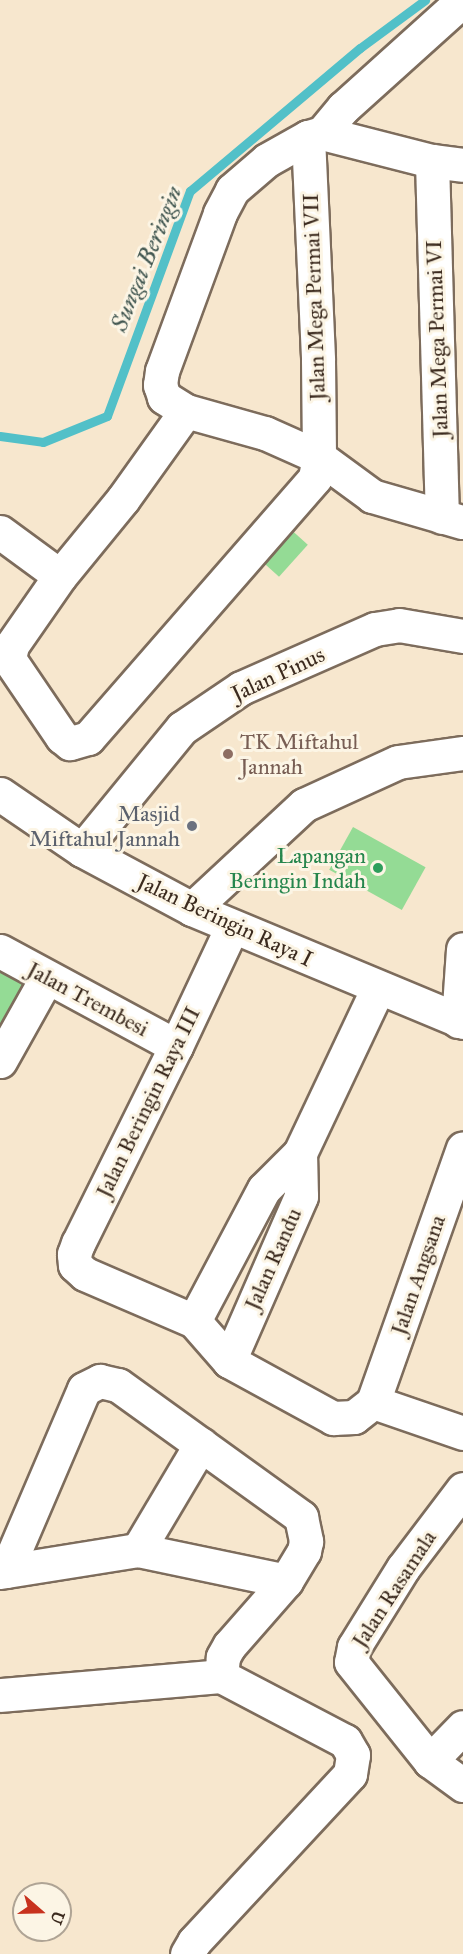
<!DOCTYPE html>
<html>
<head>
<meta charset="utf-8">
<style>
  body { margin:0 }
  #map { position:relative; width:463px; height:1954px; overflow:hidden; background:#f7e7ce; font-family:"IM FELL Great Primer",serif }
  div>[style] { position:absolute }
  .green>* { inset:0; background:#94db95; transform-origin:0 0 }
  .stream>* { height:9px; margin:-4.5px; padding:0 4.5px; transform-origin:4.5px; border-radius:4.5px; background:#52c0c8 }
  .roads { filter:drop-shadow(2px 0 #7d6c5c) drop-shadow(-2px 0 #7d6c5c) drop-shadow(0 2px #7d6c5c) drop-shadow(0 -2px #7d6c5c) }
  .minor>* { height:33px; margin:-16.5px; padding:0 16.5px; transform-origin:16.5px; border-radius:16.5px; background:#fff }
  .dots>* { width:16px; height:16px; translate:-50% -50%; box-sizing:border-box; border:3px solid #fcf5e5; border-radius:50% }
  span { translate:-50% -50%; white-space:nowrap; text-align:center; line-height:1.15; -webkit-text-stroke:6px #fcf5e5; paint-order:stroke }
  .street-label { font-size:22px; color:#3b2a1e }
  .education-label { font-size:22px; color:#785e54 }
  .left { translate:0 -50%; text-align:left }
  .worship-label { font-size:22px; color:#5b616d }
  .right { translate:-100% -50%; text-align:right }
  .leisure-label { font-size:22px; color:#27864d }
  .water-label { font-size:24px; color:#425751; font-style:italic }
  .north { position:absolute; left:12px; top:1882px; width:60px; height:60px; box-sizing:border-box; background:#fcf5e5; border:2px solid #afa495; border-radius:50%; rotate:110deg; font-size:16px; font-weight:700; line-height:24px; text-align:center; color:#3b2a1e }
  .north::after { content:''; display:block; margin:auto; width:21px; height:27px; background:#c8321e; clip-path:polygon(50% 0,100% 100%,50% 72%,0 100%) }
</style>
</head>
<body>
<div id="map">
  <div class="green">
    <i style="left:287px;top:526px;width:28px;height:43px;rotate:42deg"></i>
    <i style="left:353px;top:827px;width:83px;height:49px;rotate:29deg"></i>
    <i style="clip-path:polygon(0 965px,28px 980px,3px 1026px,0 1024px)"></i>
  </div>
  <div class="stream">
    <i style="left:0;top:436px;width:43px;rotate:7.9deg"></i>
    <i style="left:43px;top:442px;width:69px;rotate:-22.1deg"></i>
    <i style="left:107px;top:416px;width:240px;rotate:-69.8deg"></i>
    <i style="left:190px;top:191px;width:222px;rotate:-40.1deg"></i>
    <i style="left:360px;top:48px;width:81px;rotate:-36.4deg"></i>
  </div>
  <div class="roads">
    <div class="minor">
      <i style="left:322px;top:133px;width:33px;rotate:-50deg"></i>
      <i style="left:343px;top:108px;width:161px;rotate:-42deg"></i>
      <i style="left:308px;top:137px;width:223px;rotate:87.4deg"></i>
      <i style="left:318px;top:360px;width:97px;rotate:89.4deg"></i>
      <i style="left:319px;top:457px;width:21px;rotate:101deg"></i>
      <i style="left:315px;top:478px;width:345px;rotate:131.1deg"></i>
      <i style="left:88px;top:738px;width:19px;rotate:164deg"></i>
      <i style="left:70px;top:743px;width:10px;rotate:-143deg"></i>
      <i style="left:62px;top:737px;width:94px;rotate:-124.2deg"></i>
      <i style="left:9px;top:659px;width:14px;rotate:-78deg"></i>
      <i style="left:12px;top:645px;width:84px;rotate:-55.2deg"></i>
      <i style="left:60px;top:576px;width:99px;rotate:-50.7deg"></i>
      <i style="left:123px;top:499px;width:108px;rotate:-54.4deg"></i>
      <i style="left:186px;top:411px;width:26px;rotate:-148deg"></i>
      <i style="left:164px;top:397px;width:13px;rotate:-108deg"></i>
      <i style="left:160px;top:385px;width:14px;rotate:-82deg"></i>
      <i style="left:162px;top:371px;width:168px;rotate:-69.8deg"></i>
      <i style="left:220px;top:213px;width:26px;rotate:-62deg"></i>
      <i style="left:232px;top:190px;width:46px;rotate:-40.6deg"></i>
      <i style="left:267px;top:160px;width:47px;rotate:-29.3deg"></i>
      <i style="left:308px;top:137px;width:15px;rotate:-16deg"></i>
      <i style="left:322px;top:133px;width:114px;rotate:14.3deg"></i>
      <i style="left:432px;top:161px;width:31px;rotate:7deg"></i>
      <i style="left:432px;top:161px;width:356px;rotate:88.4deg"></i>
      <i style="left:186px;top:411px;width:82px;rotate:15.6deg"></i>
      <i style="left:265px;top:433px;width:59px;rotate:24deg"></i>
      <i style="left:319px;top:457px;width:66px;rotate:36.3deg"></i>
      <i style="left:372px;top:496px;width:94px;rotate:16.1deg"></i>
      <i style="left:0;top:532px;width:74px;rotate:36.3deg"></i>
      <i style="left:0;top:794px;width:99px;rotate:34.3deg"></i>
      <i style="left:82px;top:850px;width:125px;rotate:28.2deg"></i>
      <i style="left:192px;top:909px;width:294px;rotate:22.6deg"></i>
      <i style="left:82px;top:850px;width:158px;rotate:-50.7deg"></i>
      <i style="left:182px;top:728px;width:71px;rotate:-34.1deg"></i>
      <i style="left:241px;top:688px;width:146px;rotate:-23.8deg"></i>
      <i style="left:375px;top:629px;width:24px;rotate:-9deg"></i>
      <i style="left:399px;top:625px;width:65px;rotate:9.8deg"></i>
      <i style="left:192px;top:909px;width:153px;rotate:-42.9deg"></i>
      <i style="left:304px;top:805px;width:103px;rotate:-24.6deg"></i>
      <i style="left:398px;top:762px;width:66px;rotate:-7.9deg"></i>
      <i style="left:232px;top:927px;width:132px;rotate:115.2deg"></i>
      <i style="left:176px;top:1046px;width:220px;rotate:116.4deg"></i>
      <i style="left:78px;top:1243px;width:12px;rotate:110deg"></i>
      <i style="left:74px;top:1254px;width:11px;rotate:85deg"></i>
      <i style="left:75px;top:1265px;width:13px;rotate:42deg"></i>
      <i style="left:85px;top:1274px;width:119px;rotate:23.3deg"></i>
      <i style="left:194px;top:1321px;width:53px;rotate:48.8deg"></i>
      <i style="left:229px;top:1361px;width:119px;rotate:28.7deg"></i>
      <i style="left:333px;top:1418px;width:21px;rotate:-3deg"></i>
      <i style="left:354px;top:1417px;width:24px;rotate:-38deg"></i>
      <i style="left:0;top:951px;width:200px;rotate:28.4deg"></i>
      <i style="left:458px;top:1021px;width:72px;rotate:-86deg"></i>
      <i style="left:0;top:1061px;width:96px;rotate:-60.8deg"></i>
      <i style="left:194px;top:1321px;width:149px;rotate:-62.1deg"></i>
      <i style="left:264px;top:1189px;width:51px;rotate:-45deg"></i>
      <i style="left:300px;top:1153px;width:183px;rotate:-64.7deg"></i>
      <i style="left:229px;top:1361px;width:180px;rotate:-66.4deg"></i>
      <i style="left:301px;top:1196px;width:43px;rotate:-91.3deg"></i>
      <i style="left:373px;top:1402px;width:269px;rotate:-70.5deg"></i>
      <i style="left:373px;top:1402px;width:95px;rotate:19deg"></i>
      <i style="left:463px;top:1489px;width:99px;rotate:127.2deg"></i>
      <i style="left:403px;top:1568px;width:93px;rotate:121.8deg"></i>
      <i style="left:354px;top:1647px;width:15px;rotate:101deg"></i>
      <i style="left:351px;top:1662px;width:127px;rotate:51.4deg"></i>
      <i style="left:430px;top:1761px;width:41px;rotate:36deg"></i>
      <i style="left:138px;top:1550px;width:123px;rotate:-59.3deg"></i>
      <i style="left:6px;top:1571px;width:198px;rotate:-66.8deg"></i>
      <i style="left:84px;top:1389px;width:18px;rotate:-27deg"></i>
      <i style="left:100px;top:1381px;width:18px;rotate:13deg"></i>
      <i style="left:118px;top:1385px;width:226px;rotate:35.8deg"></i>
      <i style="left:301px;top:1517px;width:25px;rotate:78deg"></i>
      <i style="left:306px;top:1541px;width:10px;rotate:101deg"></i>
      <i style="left:304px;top:1551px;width:35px;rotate:121deg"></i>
      <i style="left:286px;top:1581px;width:86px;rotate:131.2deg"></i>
      <i style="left:229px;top:1646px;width:13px;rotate:119deg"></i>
      <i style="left:223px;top:1657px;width:19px;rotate:96deg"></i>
      <i style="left:221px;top:1676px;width:140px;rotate:27.7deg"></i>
      <i style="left:345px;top:1741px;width:16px;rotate:60deg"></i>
      <i style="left:353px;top:1755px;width:19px;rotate:99deg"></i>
      <i style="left:350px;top:1774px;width:229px;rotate:132.9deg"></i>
      <i style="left:194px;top:1942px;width:14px;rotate:120deg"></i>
      <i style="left:0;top:1572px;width:140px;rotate:-9.1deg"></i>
      <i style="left:138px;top:1550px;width:151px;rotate:11.8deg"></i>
      <i style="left:0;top:1695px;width:222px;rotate:-4.9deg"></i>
      <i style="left:430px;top:1761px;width:47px;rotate:-45.9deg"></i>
    </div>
  </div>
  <div class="dots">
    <i style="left:228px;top:754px;background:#8d6e63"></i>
    <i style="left:192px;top:826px;background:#6b7280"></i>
    <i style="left:378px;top:868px;background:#2e9e5b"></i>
  </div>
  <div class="street-label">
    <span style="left:314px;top:297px;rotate:-92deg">Jalan Mega Permai VII</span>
    <span style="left:437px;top:339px;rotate:-92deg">Jalan Mega Permai VI</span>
    <span style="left:278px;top:674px;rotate:-25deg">Jalan Pinus</span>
    <span style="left:225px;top:920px;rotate:25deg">Jalan Beringin Raya I</span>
    <span style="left:88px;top:999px;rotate:28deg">Jalan Trembesi</span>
    <span style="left:148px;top:1102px;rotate:-64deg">Jalan Beringin Raya III</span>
    <span style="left:273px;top:1259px;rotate:-66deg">Jalan Randu</span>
    <span style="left:418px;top:1275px;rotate:-71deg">Jalan Angsana</span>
    <span style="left:394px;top:1589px;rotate:-57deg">Jalan Rasamala</span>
  </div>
  <div class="education-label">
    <span class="left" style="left:240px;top:754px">TK Miftahul<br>Jannah</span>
  </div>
  <div class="worship-label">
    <span class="right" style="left:180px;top:826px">Masjid<br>Miftahul Jannah</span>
  </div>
  <div class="leisure-label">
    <span class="right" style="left:366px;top:868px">Lapangan<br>Beringin Indah</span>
  </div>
  <div class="water-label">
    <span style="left:147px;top:259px;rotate:-68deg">Sungai Beringin</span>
  </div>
  <div class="north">U</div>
</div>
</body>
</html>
